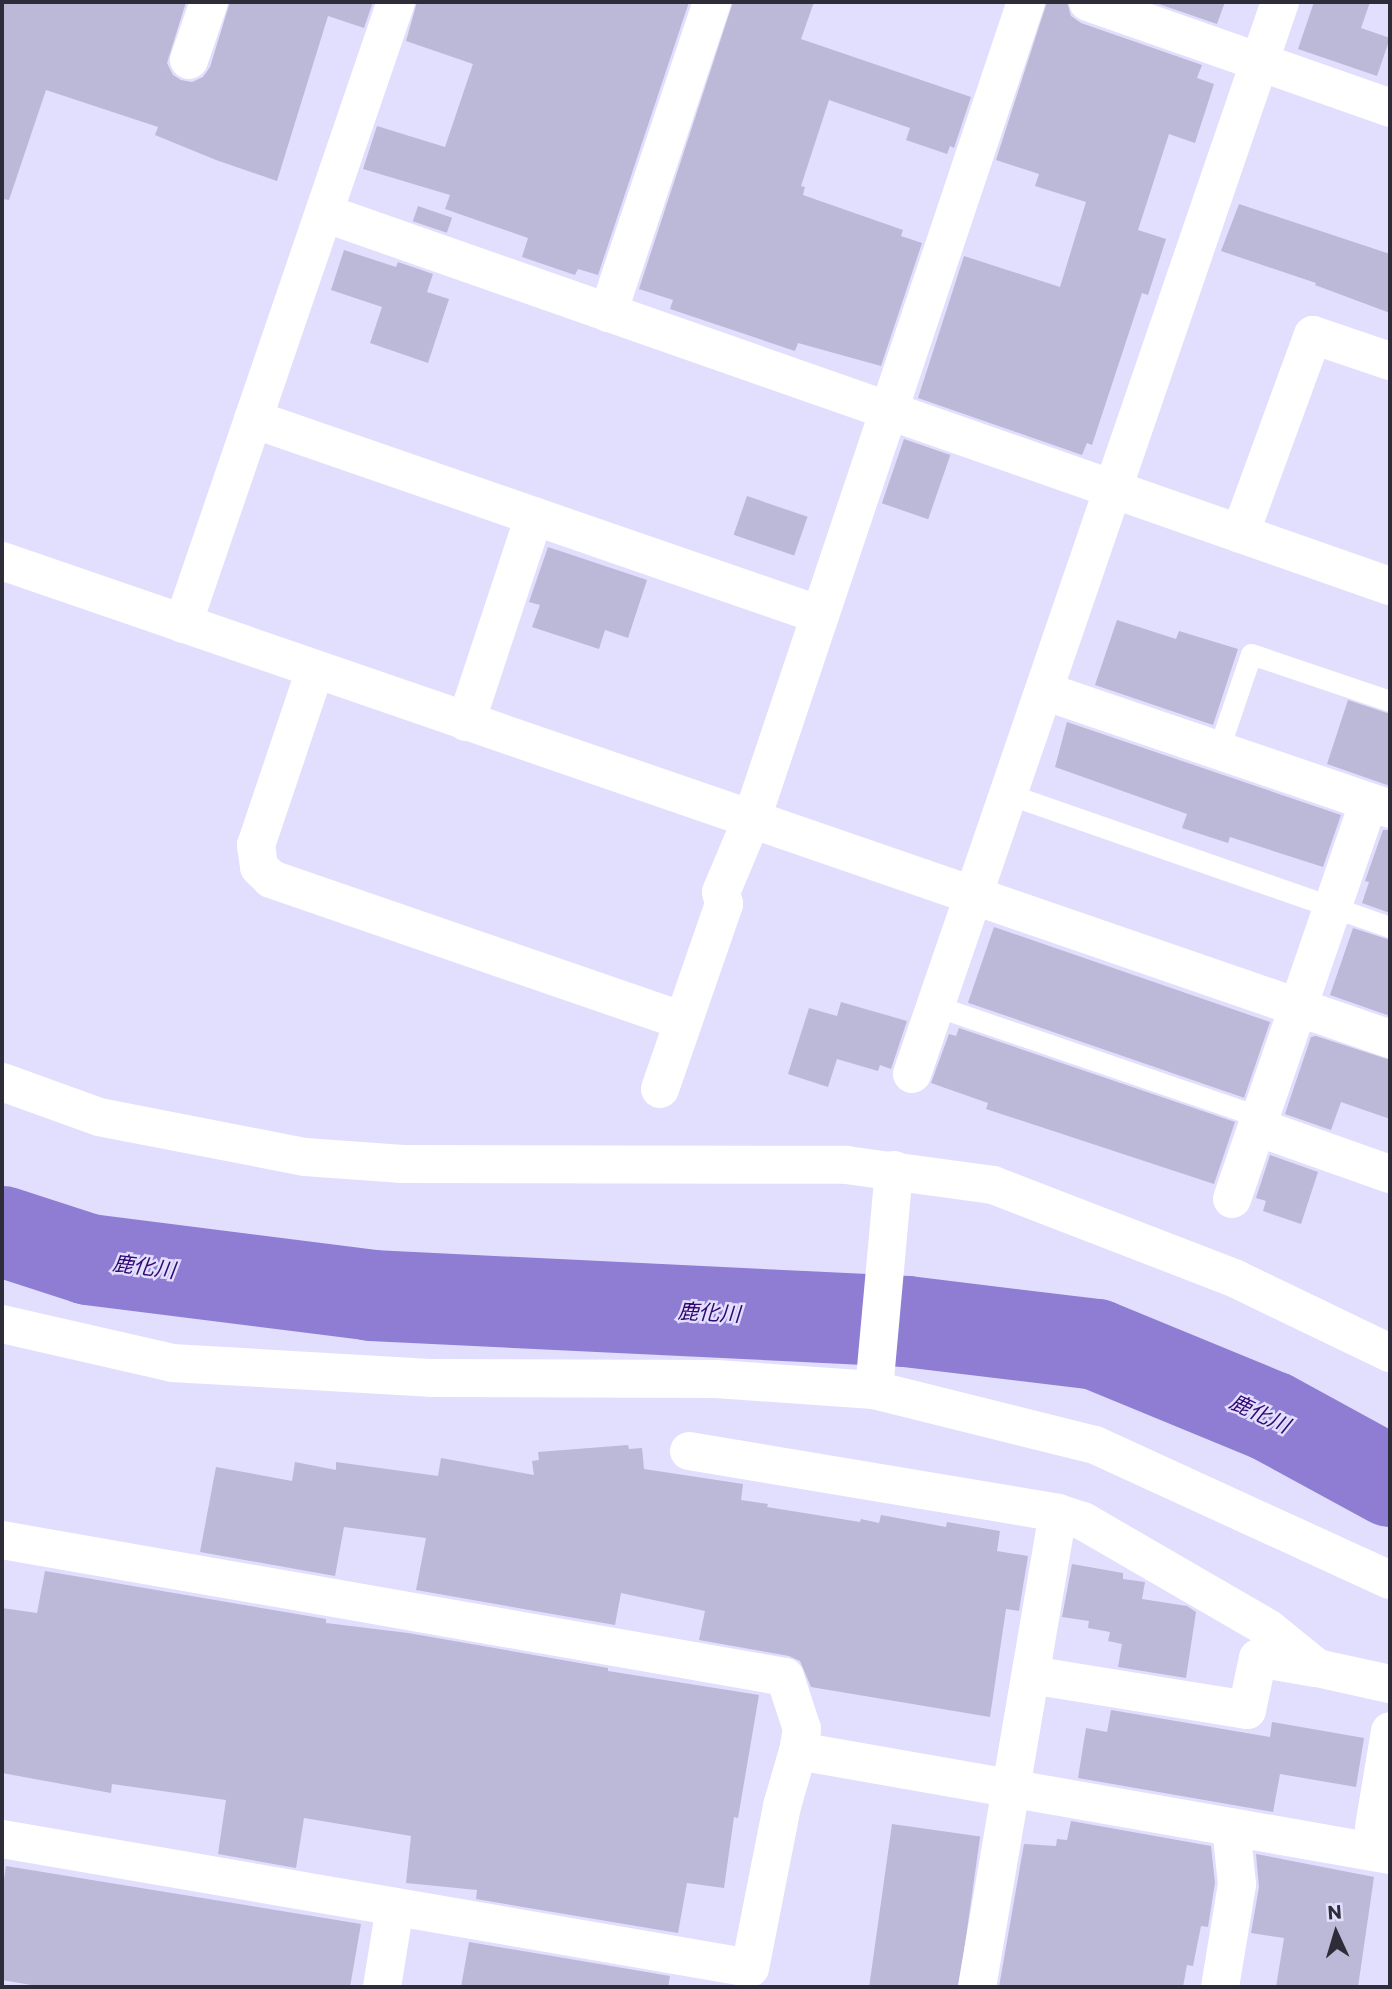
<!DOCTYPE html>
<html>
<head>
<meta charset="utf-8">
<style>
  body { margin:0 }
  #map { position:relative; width:1392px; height:1989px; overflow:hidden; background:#e2defe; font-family:Commissioner,"Noto Sans JP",sans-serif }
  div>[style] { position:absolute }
  .river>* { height:91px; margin:-45.5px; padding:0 45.5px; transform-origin:45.5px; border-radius:45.5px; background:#8e7dd3 }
  .building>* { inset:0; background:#bcb8d7; transform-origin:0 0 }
  .lane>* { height:21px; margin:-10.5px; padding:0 10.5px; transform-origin:10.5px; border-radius:10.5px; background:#fff }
  .street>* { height:38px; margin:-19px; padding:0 19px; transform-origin:19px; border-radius:19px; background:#fff }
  span { translate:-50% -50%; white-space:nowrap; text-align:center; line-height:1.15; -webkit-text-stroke:5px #e2defe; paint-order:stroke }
  .water-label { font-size:21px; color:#330873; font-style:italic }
  .frame { position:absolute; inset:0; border:4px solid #2d2c38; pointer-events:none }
  .north { position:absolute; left:1301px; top:1898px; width:70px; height:70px; -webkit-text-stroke:5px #e2defe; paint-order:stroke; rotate:356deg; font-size:19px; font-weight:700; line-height:28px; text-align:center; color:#2d2c38 }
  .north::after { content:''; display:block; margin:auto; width:24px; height:32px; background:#2d2c38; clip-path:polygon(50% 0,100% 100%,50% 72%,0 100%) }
</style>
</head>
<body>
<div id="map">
  <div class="river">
    <i style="left:2px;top:1231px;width:90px;rotate:18deg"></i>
    <i style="left:88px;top:1259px;width:285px;rotate:7.2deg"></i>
    <i style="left:371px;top:1295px;width:536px;rotate:2.78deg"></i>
    <i style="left:906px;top:1321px;width:191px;rotate:6.9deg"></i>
    <i style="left:1096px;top:1344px;width:189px;rotate:22.4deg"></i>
    <i style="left:1271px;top:1416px;width:136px;rotate:28.6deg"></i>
  </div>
  <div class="building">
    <i style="clip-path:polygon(2px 2px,186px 2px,167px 63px,173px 75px,181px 80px,192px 82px,203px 77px,210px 67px,230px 2px,373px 2px,364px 28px,328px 16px,277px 181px,216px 160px,155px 135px,158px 127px,46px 90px,9px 200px,2px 199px)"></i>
    <i style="clip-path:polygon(417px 2px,689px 2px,598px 275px,578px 269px,575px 275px,522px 257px,528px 238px,445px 209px,450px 195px,363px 169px,377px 126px,445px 147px,473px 64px,406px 41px)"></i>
    <i style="clip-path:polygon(733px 2px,814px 2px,801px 39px,971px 97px,954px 148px,950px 146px,947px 154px,906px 140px,910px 128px,829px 100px,801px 186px,805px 187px,803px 195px,903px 230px,901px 236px,922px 243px,881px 366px,798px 343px,795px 351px,670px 309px,673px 300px,639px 289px)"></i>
    <i style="clip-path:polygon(1047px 2px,1067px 2px,1071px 16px,1081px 23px,1202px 65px,1197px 78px,1214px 84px,1195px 143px,1169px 134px,1138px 230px,1166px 239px,1148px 295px,1142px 293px,1092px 445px,1087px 443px,1082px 455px,918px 398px,964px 256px,1060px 287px,1086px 202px,1035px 186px,1039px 174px,996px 160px)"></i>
    <i style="clip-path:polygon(1153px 2px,1225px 2px,1217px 24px)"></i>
    <i style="clip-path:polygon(1314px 2px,1370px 2px,1361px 28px,1390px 38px,1377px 76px,1298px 49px)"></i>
    <i style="clip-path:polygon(1239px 204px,1390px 254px,1390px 313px,1315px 285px,1316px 283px,1221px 251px)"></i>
    <i style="left:418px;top:206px;width:36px;height:16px;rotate:19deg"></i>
    <i style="clip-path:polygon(344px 250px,396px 267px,398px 262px,433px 274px,427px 292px,449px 299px,428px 363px,370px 343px,382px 307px,331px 290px)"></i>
    <i style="left:904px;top:439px;width:49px;height:68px;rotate:19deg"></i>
    <i style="left:747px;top:496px;width:64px;height:41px;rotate:19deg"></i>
    <i style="clip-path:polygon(548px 547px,647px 580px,628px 638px,605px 630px,599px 649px,532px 627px,540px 605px,529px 602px)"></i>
    <i style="clip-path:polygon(1117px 620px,1176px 639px,1179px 631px,1238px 649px,1213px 725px,1095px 685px)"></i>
    <i style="clip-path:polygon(1348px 700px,1390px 714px,1390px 786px,1327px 764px)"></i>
    <i style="clip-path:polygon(1067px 722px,1341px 815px,1323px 867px,1230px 837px,1228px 843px,1182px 828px,1187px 814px,1055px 767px)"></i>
    <i style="clip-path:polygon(1383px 830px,1390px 830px,1390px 913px,1362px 903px,1369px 882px,1365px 881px)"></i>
    <i style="left:994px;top:927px;width:292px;height:80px;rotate:19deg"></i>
    <i style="clip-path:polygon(1353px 928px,1390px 940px,1390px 1016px,1330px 995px)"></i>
    <i style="clip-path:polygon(841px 1002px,907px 1021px,891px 1069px,880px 1065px,878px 1071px,837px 1059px,828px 1087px,788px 1074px,809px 1008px,837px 1016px)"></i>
    <i style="clip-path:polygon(959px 1028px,1235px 1122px,1214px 1184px,986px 1109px,988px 1103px,931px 1083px,949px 1034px,956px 1036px)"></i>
    <i style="clip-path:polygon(1316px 1036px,1390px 1060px,1390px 1119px,1341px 1102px,1331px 1130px,1285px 1114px,1311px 1037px)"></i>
    <i style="clip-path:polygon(1270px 1155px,1318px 1172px,1301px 1224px,1263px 1211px,1266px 1201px,1256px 1198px)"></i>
    <i style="clip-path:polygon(628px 1445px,629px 1449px,642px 1448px,644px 1469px,743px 1484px,741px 1500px,768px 1504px,767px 1507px,860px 1522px,861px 1519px,879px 1523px,881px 1515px,946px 1527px,947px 1522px,1000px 1531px,997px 1551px,1028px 1556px,1019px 1611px,1006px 1609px,990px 1717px,811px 1687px,800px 1661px,789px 1656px,699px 1640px,705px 1611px,621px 1593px,615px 1625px,416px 1590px,426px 1538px,344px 1527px,335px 1576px,200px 1552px,216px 1467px,292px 1481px,295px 1462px,336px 1470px,336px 1462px,438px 1476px,441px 1458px,534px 1475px,532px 1461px,539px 1460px,538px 1452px)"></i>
    <i style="clip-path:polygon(1072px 1564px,1123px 1573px,1123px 1579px,1145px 1582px,1142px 1599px,1187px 1606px,1196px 1612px,1186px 1678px,1118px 1667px,1122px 1644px,1108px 1641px,1110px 1632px,1088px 1628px,1089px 1621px,1062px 1617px)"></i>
    <i style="clip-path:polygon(45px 1571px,326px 1619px,326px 1623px,408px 1633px,608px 1668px,608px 1671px,759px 1695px,738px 1818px,734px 1817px,724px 1888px,687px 1883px,678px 1933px,476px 1899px,477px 1890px,406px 1883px,411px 1836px,304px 1818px,296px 1868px,218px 1854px,226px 1800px,112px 1784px,111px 1793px,2px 1773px,2px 1608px,37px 1613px)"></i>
    <i style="clip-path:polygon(1111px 1710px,1270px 1737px,1272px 1722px,1364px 1738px,1356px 1787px,1280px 1774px,1273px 1812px,1078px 1778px,1086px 1728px,1107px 1732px)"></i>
    <i style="clip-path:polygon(1071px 1821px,1211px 1846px,1215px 1883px,1208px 1927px,1201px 1926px,1193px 1966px,1187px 1965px,1183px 1987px,999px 1987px,1024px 1844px,1056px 1846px,1057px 1839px,1067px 1840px)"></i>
    <i style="left:892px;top:1824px;width:89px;height:164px;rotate:8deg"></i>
    <i style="clip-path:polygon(1256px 1854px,1374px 1877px,1358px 1987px,1276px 1987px,1284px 1938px,1251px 1933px,1259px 1887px)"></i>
    <i style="clip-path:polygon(6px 1866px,361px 1924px,350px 1987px,43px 1987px,2px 1980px,2px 1892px)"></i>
    <i style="clip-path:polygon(469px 1942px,670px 1976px,668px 1987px,461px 1987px)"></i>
  </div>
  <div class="lane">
    <i style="left:1218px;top:751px;width:102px;rotate:-71.2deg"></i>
    <i style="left:1251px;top:654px;width:147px;rotate:18.7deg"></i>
    <i style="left:1008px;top:794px;width:404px;rotate:19.2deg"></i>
    <i style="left:936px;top:1006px;width:343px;rotate:18.9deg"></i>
  </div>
  <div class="street">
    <i style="left:1088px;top:2px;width:320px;rotate:19.3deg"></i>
    <i style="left:189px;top:60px;width:61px;rotate:-71deg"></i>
    <i style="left:324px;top:213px;width:1129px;rotate:19.29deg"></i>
    <i style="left:608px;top:313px;width:328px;rotate:-71.5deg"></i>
    <i style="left:253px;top:419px;width:600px;rotate:19.07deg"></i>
    <i style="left:1240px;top:534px;width:212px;rotate:-69.9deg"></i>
    <i style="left:1313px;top:335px;width:81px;rotate:18.7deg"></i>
    <i style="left:2px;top:561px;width:1468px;rotate:19deg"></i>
    <i style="left:183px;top:624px;width:657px;rotate:-71.1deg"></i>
    <i style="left:315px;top:670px;width:185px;rotate:108.6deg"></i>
    <i style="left:256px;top:845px;width:22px;rotate:82deg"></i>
    <i style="left:259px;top:867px;width:17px;rotate:45deg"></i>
    <i style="left:271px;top:879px;width:436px;rotate:19deg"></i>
    <i style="left:1044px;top:691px;width:366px;rotate:18.8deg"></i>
    <i style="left:466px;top:722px;width:217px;rotate:-71.7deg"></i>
    <i style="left:912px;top:1074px;width:1133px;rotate:-71.05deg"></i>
    <i style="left:2px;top:1082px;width:103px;rotate:19.8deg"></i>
    <i style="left:99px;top:1117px;width:210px;rotate:11deg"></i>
    <i style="left:305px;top:1157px;width:98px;rotate:4.1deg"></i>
    <i style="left:403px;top:1164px;width:443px;rotate:0.1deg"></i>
    <i style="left:846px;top:1165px;width:148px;rotate:7.7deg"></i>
    <i style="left:993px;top:1185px;width:261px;rotate:21.1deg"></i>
    <i style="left:1236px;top:1279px;width:171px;rotate:25.7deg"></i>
    <i style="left:660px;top:1089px;width:196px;rotate:-70.9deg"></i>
    <i style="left:724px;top:904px;width:12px;rotate:-104deg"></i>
    <i style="left:721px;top:892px;width:77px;rotate:-67.1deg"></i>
    <i style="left:751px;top:821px;width:864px;rotate:-71.44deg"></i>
    <i style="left:1257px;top:1127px;width:141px;rotate:19.5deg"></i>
    <i style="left:1232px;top:1199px;width:420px;rotate:-71deg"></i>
    <i style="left:2px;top:1324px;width:174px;rotate:12.9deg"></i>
    <i style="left:172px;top:1363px;width:258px;rotate:3.3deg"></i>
    <i style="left:430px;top:1378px;width:286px;rotate:0.2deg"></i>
    <i style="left:716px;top:1379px;width:158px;rotate:4deg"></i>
    <i style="left:874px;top:1390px;width:228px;rotate:14deg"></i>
    <i style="left:1095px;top:1445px;width:324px;rotate:24.6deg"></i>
    <i style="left:874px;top:1390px;width:221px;rotate:-84.8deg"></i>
    <i style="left:689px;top:1451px;width:374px;rotate:9.5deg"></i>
    <i style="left:1058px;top:1513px;width:26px;rotate:18deg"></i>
    <i style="left:1083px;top:1521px;width:215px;rotate:30.1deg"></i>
    <i style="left:1269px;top:1629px;width:62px;rotate:39.1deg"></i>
    <i style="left:1317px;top:1668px;width:75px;rotate:12.4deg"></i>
    <i style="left:2px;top:1540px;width:795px;rotate:9.92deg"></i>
    <i style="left:785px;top:1677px;width:55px;rotate:71.9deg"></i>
    <i style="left:802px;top:1729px;width:22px;rotate:100deg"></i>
    <i style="left:798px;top:1751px;width:601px;rotate:9.96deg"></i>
    <i style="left:1031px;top:1675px;width:219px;rotate:9.2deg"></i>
    <i style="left:1247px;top:1710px;width:53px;rotate:-78.1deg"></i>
    <i style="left:1258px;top:1658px;width:58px;rotate:10deg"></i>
    <i style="left:1374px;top:1827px;width:97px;rotate:-80.5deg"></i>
    <i style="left:2px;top:1839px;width:759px;rotate:9.78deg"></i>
    <i style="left:750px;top:1968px;width:165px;rotate:-78.8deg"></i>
    <i style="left:782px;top:1806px;width:57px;rotate:-73.8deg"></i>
    <i style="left:382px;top:1987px;width:81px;rotate:-80.8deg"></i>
    <i style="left:977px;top:1987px;width:481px;rotate:-80.3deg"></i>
    <i style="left:1220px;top:1987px;width:104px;rotate:-80.6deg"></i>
    <i style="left:1237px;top:1884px;width:57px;rotate:-96deg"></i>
  </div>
  <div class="water-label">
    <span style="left:144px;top:1266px;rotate:7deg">鹿化川</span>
    <span style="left:709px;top:1312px;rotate:3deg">鹿化川</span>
    <span style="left:1260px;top:1413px;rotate:25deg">鹿化川</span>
  </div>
  <div class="frame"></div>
  <div class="north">N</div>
</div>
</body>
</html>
